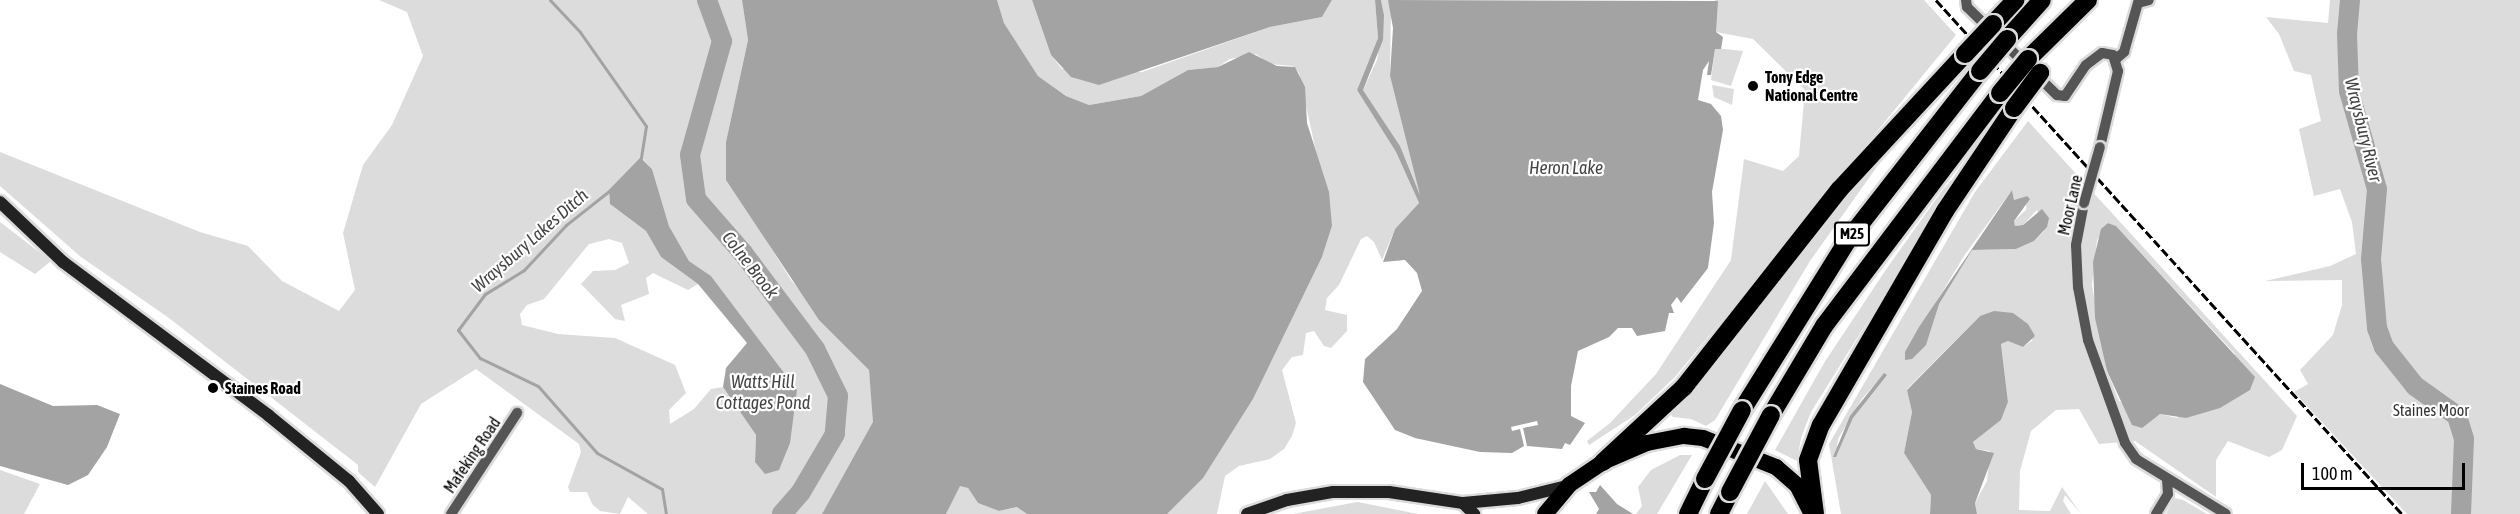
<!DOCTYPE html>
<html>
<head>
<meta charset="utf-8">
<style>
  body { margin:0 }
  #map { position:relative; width:2520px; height:514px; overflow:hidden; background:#fff; font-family:"Asap Condensed",sans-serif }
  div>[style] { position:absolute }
  .green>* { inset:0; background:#dcdcdc }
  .water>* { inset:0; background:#a3a3a3 }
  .stream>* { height:3px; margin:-1.5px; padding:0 1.5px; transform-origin:1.5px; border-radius:1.5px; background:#a3a3a3 }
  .river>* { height:20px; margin:-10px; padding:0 10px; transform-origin:10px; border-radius:10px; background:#a3a3a3 }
  .roads { filter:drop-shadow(2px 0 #dbdbdb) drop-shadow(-2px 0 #dbdbdb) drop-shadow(0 2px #dbdbdb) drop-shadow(0 -2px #dbdbdb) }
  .minor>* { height:10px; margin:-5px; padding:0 5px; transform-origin:5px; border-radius:5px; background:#555 }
  .secondary>* { height:12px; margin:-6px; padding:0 6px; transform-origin:6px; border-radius:6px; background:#222 }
  .trunk>* { height:16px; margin:-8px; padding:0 8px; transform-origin:8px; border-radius:8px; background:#000 }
  .motorway>* { height:18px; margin:-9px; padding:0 9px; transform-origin:9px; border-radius:9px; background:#000 }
  .rail>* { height:3px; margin-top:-1.5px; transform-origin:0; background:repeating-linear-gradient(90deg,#000 0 9px,transparent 0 12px) }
  .bridges { filter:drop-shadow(2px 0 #dbdbdb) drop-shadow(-2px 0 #dbdbdb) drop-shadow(0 2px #dbdbdb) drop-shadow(0 -2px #dbdbdb) }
  .minor-bridge>* { height:10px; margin:-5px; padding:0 5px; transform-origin:5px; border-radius:5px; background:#555 }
  .motorway-bridge>* { height:18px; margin:-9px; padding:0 9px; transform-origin:9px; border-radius:9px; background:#000 }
  .dots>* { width:16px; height:16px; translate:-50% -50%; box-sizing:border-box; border:3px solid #fff; border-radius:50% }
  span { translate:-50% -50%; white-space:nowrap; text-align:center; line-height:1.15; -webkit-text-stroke:4.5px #fff; paint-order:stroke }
  .shield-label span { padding:2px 4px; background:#fff; border:2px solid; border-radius:4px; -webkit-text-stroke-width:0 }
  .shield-label { font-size:15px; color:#000; font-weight:700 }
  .poi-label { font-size:16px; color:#000; font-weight:700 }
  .left { translate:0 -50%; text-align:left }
  .street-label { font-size:16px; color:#000 }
  .park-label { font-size:16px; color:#333 }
  .water-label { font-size:18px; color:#444; font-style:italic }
  .scale { position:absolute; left:2301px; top:463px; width:164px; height:27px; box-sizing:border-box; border:3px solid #000; border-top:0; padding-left:8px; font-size:18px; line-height:21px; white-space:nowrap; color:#000; -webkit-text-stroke:4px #fff; paint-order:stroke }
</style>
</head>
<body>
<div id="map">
  <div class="green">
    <i style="clip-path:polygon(evenodd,379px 0,742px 0,748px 40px,726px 142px,750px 214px,791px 280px,869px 370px,874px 422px,822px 514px,648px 514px,628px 497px,620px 514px,600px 511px,592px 504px,587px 492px,570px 492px,568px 487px,581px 452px,579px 444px,476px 369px,421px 404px,375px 487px,358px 472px,358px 465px,169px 318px,81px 257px,0 186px,0 152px,200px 232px,248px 246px,282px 281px,339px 311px,355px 290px,343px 233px,363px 165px,392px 125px,423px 56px,407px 12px,379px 0,642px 158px,652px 169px,669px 226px,689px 261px,711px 276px,797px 390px,755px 462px,756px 435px,723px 387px,711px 389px,694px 409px,670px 424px,669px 410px,686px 393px,675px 365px,615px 338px,558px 334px,522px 325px,520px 314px,527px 305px,544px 299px,589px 244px,609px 239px,622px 243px,629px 263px,615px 270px,593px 271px,581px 284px,615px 319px,625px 321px,621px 305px,649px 294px,646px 278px,653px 273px,688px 290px,698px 284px,661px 257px,646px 231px,610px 204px,609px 191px,642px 158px)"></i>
    <i style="clip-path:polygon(997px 0,1032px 0,1051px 55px,1062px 69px,1142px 72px,1270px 27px,1322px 17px,1332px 0,1375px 0,1378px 38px,1357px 90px,1396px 152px,1419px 203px,1395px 229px,1382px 260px,1374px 242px,1367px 236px,1361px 239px,1339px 285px,1327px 298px,1325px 310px,1347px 315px,1347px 331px,1331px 348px,1324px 346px,1314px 331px,1306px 333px,1303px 355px,1292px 357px,1282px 370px,1296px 423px,1292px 436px,1284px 449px,1270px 459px,1239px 466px,1225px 476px,1217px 514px,1167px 514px,1203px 477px,1253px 399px,1322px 257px,1332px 226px,1299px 73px,1293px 66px,1270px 64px,1256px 54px,1230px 59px,1218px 67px,1188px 70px,1141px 96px,1089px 105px,1066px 96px,1038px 76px,1004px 23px)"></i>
    <i style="clip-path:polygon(1381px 0,1388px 0,1391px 9px,1390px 76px,1421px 197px,1400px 146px,1363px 90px,1377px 60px,1384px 15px)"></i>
    <i style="clip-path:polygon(1715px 0,1924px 0,1956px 35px,1675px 377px,1635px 415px,1589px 445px,1587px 441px,1610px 423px,1656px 374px,1731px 260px,1744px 159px,1783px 171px,1799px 156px,1805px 90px,1753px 39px,1716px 32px)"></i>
    <i style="clip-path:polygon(2330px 0,2520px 0,2520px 514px,2407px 514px,2294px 392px,2308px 384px,2300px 370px,2333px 335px,2342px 305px,2342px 280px,2265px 281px,2330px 266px,2356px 254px,2352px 222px,2340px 189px,2314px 196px,2299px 129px,2321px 121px,2311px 75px,2294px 71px,2279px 34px,2266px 17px,2328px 23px)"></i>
    <i style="clip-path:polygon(1715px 48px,1743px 51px,1731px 86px,1711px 80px)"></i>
    <i style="clip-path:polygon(1712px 85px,1734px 89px,1732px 105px,1714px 97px)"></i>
    <i style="clip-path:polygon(evenodd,2028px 121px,2297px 416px,2282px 450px,2269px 457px,2228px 441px,2216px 460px,2216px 497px,2135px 441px,2099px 444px,2079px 409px,2056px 410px,2031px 431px,2020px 471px,2019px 510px,2050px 511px,2062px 487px,2081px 514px,2065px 495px,2063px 501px,2071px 514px,1977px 514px,1975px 503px,1987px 481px,1990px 451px,1976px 449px,1973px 442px,2001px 420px,2008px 402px,2001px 344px,2008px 341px,2023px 347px,2033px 340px,1980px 316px,1907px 389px,1912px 412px,1904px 453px,1931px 495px,1930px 514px,1841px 514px,1829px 444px,1975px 192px,2028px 121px,2012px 190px,2014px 200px,2027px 196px,2026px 210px,2014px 221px,2015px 226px,2023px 225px,2037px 210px,2044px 231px,2034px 241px,2016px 249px,1972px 250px,1906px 352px,1964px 256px,2012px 190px,2028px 121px,2108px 223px,2116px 226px,2235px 354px,2177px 418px,2160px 414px,2153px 418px,2119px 401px,2107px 371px,2092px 285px,2097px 240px,2108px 223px,2028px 121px,1885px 373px,1853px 418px,1836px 457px,1838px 439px,1862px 399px,1885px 373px)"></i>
    <i style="clip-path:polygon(1896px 140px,1810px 261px,1715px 420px,1706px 426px,1691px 419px,1673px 417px,1671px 415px,1801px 249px)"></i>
    <i style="clip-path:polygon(1963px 168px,1811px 412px,1801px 438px,1797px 461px,1775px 450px,1824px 363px,1885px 271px,1944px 188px)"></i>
    <i style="clip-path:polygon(0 222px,51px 261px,35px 274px,0 252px)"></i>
    <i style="clip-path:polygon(1680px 455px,1692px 455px,1657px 514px,1636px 514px,1642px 506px,1638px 487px,1651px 470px)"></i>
    <i style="clip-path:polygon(0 470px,40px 484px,24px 514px,0 514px)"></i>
    <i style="clip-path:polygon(1765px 481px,1788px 514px,1747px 514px)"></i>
    <i style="clip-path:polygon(960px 485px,968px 488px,978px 503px,999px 511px,1018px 507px,1027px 514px,946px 514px)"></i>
    <i style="clip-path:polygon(2174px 498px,2183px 500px,2207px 514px,2166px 514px)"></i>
    <i style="clip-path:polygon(1358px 502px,1418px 514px,1293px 514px,1357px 502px)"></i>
  </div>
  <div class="water">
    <i style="clip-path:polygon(742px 0,997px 0,1004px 23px,1038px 76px,1066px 96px,1089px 105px,1141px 96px,1188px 70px,1218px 67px,1249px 52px,1277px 66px,1295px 67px,1305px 87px,1307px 123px,1329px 192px,1332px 226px,1322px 257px,1253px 399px,1203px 478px,1167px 514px,1027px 514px,1017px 507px,999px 511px,978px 503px,968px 488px,960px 486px,946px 514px,822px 514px,873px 422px,869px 370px,819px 320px,726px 180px,726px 142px,748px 40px)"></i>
    <i style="clip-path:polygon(1032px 0,1332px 0,1322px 17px,1270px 27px,1099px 85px,1071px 77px,1051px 55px)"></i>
    <i style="clip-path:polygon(1375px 0,1381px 0,1384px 15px,1383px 40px,1363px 90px,1400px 146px,1420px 195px,1390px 76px,1393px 28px,1388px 0,1718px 1px,1716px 32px,1723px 37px,1721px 49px,1715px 49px,1711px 75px,1707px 75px,1709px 61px,1703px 70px,1698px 100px,1711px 104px,1721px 116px,1723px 130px,1712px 192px,1714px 223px,1708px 268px,1681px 303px,1677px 297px,1671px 305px,1674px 313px,1669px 313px,1665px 331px,1637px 336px,1632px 328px,1618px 328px,1609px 337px,1578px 351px,1571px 386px,1571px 416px,1585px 423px,1570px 445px,1565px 443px,1562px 449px,1527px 446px,1523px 428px,1538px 425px,1537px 421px,1511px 427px,1512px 431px,1520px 429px,1524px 446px,1512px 453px,1480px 452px,1415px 438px,1395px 430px,1363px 382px,1365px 359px,1397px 329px,1422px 291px,1417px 273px,1405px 260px,1383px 262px,1395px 229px,1419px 203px,1396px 152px,1357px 90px,1378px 38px)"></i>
    <i style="clip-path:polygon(641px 158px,652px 169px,669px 226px,689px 261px,711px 276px,797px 390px,790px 443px,779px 470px,765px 474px,755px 462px,756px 435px,723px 387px,726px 368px,747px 343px,698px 284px,661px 257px,646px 231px,610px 204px,609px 191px)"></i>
    <i style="clip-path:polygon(2012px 190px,2014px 200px,2027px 196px,2030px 199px,2014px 221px,2015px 226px,2023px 225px,2042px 209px,2049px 218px,2047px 227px,2034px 241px,2016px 249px,1972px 250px,1939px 304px,1926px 345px,1912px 359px,1905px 360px,1905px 352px,1919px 327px)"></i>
    <i style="clip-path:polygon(2108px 223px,2116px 226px,2255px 377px,2250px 390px,2220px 408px,2186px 418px,2160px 414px,2142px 428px,2132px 425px,2107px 371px,2095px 318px,2093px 262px,2101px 229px)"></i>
    <i style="clip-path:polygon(1994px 311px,2013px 313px,2028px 324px,2035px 336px,2023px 347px,2008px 341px,2001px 344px,2008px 402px,2001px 420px,1973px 442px,1976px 449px,1994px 453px,1975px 503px,1977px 514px,1930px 514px,1931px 495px,1904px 453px,1912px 412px,1907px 390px,1980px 316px)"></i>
    <i style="clip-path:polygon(1884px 373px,1887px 375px,1853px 418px,1836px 457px,1833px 457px,1850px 416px)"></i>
    <i style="clip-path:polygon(0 384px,53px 406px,97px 405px,120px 414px,107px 447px,88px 475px,68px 485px,0 466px)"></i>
    <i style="clip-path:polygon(1600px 485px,1617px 504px,1633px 514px,1596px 514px,1599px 509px,1589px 492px,1596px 492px)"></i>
  </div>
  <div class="stream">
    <i style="left:550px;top:0;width:44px;rotate:46.8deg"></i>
    <i style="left:580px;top:32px;width:115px;rotate:54.9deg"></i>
    <i style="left:646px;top:126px;width:32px;rotate:99deg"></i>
    <i style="left:641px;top:158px;width:46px;rotate:134.1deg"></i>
    <i style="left:609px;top:191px;width:55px;rotate:141.7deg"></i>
    <i style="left:566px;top:225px;width:62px;rotate:133deg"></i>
    <i style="left:524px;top:270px;width:46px;rotate:148.4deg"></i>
    <i style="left:485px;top:294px;width:45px;rotate:126.9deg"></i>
    <i style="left:458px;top:330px;width:36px;rotate:52deg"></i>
    <i style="left:480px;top:358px;width:64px;rotate:25.8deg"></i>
    <i style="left:538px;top:386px;width:89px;rotate:48.6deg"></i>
    <i style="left:597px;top:453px;width:74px;rotate:29deg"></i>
    <i style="left:662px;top:489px;width:25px;rotate:81deg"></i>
  </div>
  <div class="river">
    <i style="left:707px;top:0;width:44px;rotate:69.9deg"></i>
    <i style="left:722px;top:41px;width:118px;rotate:105.7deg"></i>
    <i style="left:690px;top:155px;width:44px;rotate:82.2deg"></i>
    <i style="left:696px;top:199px;width:72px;rotate:49deg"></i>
    <i style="left:743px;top:253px;width:120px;rotate:53.1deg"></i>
    <i style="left:815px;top:349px;width:52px;rotate:63.9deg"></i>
    <i style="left:838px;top:396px;width:38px;rotate:95deg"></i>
    <i style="left:835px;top:434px;width:67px;rotate:120.4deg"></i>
    <i style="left:801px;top:492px;width:29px;rotate:131deg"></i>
    <i style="left:2350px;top:0;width:34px;rotate:95deg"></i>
    <i style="left:2347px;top:34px;width:57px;rotate:88deg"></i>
    <i style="left:2349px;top:91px;width:102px;rotate:74.1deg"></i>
    <i style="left:2377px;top:189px;width:70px;rotate:94.9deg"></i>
    <i style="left:2371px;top:259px;width:69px;rotate:85deg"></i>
    <i style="left:2377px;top:328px;width:20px;rotate:70deg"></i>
    <i style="left:2384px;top:347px;width:50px;rotate:51.5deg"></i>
    <i style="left:2415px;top:386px;width:52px;rotate:35.5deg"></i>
    <i style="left:2457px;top:416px;width:24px;rotate:73deg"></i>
    <i style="left:2464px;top:439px;width:75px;rotate:92.3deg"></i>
  </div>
  <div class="roads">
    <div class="minor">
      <i style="left:1966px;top:0;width:7px;rotate:82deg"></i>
      <i style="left:1967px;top:7px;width:126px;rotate:44.4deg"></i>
      <i style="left:2057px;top:95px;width:8px;rotate:7deg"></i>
      <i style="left:2065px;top:96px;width:37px;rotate:-56deg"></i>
      <i style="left:2086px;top:65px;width:20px;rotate:-37deg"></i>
      <i style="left:2102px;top:53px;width:11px;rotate:10deg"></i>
      <i style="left:2113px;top:55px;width:17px;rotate:73deg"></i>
      <i style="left:2118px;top:71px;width:78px;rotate:103.3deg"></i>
      <i style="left:2116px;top:59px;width:11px;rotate:-41deg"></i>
      <i style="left:2124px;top:52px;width:51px;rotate:-74.1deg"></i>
      <i style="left:2138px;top:3px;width:11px;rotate:-15deg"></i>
      <i style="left:2084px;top:203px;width:43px;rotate:100.8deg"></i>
      <i style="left:2076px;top:245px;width:42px;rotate:87.3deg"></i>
      <i style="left:2078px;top:287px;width:54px;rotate:79.3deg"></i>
      <i style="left:2088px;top:340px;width:109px;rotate:70.2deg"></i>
      <i style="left:2125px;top:443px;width:19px;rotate:55deg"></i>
      <i style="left:2136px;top:459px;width:105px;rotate:31.4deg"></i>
      <i style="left:451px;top:514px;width:121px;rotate:-56.8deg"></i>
      <i style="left:2156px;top:514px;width:23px;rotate:-59deg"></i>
      <i style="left:2168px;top:494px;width:14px;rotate:-94deg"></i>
    </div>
    <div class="secondary">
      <i style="left:0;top:202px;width:87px;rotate:43.6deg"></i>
      <i style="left:63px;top:262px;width:256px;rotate:36.7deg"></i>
      <i style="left:268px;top:415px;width:104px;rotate:39.2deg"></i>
      <i style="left:349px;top:481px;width:44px;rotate:48.7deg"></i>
      <i style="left:1463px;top:503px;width:16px;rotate:45deg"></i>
      <i style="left:1247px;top:514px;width:42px;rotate:-19.3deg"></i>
      <i style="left:1287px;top:500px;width:47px;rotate:-9.9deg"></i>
      <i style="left:1333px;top:492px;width:56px"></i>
      <i style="left:1389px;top:492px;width:75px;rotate:8.5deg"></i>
      <i style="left:1463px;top:503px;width:55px;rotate:-5.2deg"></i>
      <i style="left:1518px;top:498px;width:50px;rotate:-13.8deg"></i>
    </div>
    <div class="trunk">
      <i style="left:1545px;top:514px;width:38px;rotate:-50deg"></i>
      <i style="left:1569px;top:485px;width:41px;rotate:-34.1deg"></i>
      <i style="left:1603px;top:462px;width:48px;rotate:-23.4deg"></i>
      <i style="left:1647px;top:443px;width:38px;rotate:-11deg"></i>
      <i style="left:1684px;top:436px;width:19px;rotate:6deg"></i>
      <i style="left:1703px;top:438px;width:79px;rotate:21.7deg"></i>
      <i style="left:1776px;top:467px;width:28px;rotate:41deg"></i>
      <i style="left:1797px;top:485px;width:33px;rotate:63deg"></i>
    </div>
    <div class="motorway">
      <i style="left:1993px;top:24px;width:33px;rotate:-47deg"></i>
      <i style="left:2007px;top:39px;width:52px;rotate:-48.1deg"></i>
      <i style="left:2028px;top:59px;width:84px;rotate:-44.5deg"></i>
      <i style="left:1742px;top:410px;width:199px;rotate:-58.1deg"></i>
      <i style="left:1847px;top:241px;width:216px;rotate:-52deg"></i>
      <i style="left:1771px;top:415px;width:104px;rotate:-59.2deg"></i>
      <i style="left:1824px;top:326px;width:292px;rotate:-52.9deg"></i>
      <i style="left:1603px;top:462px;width:110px;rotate:-42.8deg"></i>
      <i style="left:1684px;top:387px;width:251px;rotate:-51.8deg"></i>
      <i style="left:1839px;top:190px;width:185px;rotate:-47.2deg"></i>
      <i style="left:1688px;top:514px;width:39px;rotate:-64deg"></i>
      <i style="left:1719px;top:514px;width:25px;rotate:-63deg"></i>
      <i style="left:1815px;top:514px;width:54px;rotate:-97.4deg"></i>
      <i style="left:1808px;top:460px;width:37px;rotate:-70deg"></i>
      <i style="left:1821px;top:425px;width:247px;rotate:-59.9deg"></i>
      <i style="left:1945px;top:211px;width:124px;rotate:-56.2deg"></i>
    </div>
  </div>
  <div class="rail">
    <i style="left:1936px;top:0;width:694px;rotate:47.8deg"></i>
  </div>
  <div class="bridges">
    <div class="minor-bridge">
      <i style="left:2084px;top:203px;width:58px;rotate:-74.1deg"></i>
    </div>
    <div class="motorway-bridge">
      <i style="left:1965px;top:54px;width:41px;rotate:-47deg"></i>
      <i style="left:1980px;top:71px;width:42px;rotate:-49.8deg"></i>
      <i style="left:2000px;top:93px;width:44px;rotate:-50.5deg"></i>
      <i style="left:2014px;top:108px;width:44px;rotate:-53.4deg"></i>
      <i style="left:1705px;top:479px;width:78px;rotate:-61.8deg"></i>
      <i style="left:1730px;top:492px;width:87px;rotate:-62deg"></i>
    </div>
  </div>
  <div class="dots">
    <i style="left:1753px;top:86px;background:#000"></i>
    <i style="left:213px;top:388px;background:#000"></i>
  </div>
  <div class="shield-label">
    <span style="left:1852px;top:234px">M25</span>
  </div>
  <div class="poi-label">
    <span class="left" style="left:1765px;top:86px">Tony Edge<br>National Centre</span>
    <span class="left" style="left:225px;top:388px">Staines Road</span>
  </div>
  <div class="street-label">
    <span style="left:2070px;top:205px;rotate:-77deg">Moor Lane</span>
    <span style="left:472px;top:455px;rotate:-56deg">Mafeking Road</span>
  </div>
  <div class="park-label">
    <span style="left:2431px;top:410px">Staines Moor</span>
  </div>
  <div class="water-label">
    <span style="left:2363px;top:130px;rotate:76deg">Wraysbury River</span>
    <span style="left:1566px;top:168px">Heron Lake</span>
    <span style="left:530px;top:241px;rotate:-41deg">Wraysbury Lakes Ditch</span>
    <span style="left:750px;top:265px;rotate:52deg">Colne Brook</span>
    <span style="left:763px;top:393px">Watts Hill<br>Cottages Pond</span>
  </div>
  <div class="scale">100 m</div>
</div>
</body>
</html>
